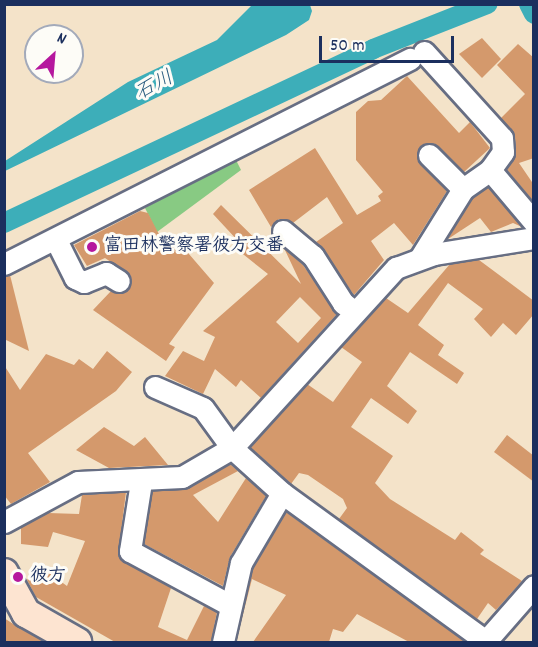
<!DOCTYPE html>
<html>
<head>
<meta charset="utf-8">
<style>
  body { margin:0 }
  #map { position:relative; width:538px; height:647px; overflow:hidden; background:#f4e3c9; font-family:Dekko,"Klee One",sans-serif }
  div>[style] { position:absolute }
  .green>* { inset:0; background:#88ca83 }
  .water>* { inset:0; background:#3daeb9 }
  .canal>* { height:20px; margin:-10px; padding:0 10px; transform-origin:10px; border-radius:10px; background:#3daeb9 }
  .building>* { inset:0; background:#d4996c }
  .roads { filter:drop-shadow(2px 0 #676e83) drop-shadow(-2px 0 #676e83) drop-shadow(0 2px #676e83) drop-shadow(0 -2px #676e83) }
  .minor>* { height:21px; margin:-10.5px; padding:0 10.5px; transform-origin:10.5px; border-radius:10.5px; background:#fff }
  .secondary>* { height:28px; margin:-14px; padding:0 14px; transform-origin:14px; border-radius:14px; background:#fde4d1 }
  .dots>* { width:16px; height:16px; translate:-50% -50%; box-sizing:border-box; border:3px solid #fdfcf7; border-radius:50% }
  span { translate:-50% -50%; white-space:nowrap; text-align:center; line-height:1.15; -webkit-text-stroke:6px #fdfcf7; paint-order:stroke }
  .poi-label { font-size:18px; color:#1b2f5e; font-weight:700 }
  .left { translate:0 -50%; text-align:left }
  .water-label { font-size:20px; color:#275b7e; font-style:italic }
  .frame { position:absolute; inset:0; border:6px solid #1b2f5e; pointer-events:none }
  .north { position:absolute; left:24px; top:24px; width:60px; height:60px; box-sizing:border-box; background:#fdfcf7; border:2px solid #a3aaba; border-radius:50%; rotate:26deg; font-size:16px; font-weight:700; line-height:24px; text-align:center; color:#1b2f5e }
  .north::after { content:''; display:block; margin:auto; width:21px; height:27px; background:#b5179e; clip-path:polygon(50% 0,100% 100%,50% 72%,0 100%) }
  .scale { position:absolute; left:319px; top:36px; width:135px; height:27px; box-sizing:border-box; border:3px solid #1b2f5e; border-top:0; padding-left:8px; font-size:18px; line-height:21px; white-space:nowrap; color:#1b2f5e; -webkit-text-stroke:4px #fdfcf7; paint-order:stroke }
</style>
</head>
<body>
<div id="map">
  <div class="green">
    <i style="clip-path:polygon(235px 158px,241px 170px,157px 232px,145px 208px)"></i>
  </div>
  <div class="water">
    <i style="clip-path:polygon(252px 5px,310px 5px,312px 11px,309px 20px,286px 35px,5px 171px,5px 161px,128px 82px,217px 40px)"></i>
  </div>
  <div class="canal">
    <i style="left:529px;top:4px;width:11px;rotate:63deg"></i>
    <i style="left:4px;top:223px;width:408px;rotate:-25.2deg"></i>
    <i style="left:373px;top:49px;width:123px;rotate:-21.5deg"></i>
  </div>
  <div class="building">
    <i style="clip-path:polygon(482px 38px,501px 59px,482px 78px,459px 54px)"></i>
    <i style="clip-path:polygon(518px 44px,534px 58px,534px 158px,519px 163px,534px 185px,534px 202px,506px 169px,516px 152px,515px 137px,501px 118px,525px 94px,497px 65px)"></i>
    <i style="clip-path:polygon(407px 76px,459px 133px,470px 122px,490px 148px,464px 172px,438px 146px,420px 146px,420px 164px,447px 191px,413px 245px,394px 223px,371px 241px,384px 260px,354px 295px,316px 242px,343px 223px,327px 197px,293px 223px,279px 219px,271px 227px,249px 190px,315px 148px,357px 215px,381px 201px,378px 196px,383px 192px,356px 160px,356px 112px,368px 101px,381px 100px)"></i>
    <i style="clip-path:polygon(488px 187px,522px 227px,513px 223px,491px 232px,480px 218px,448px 239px,472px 198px)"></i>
    <i style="clip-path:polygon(evenodd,221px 205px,301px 284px,284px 248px,303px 265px,337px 314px,261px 398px,241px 380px,236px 387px,215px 369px,203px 394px,165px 376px,183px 351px,204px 361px,215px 337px,203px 331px,268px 274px,234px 247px,239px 242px,213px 214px,221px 205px,300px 297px,321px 318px,298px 343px,276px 322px,300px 297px)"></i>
    <i style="clip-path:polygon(140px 211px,148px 213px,166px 248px,176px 239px,214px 283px,169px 344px,175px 347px,166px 361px,93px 310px,111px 291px,126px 292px,130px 275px,105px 258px,87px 266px,74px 245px)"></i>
    <i style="clip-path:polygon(479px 260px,534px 301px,534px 314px,516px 335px,503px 323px,491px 337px,474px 319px,483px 309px,448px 283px,418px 325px,444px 345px,438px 355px,464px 373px,457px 384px,410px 352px,387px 386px,417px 411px,408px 424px,371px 398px,351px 427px,393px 456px,375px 483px,390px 499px,455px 540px,461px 532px,484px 550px,480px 554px,522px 581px,496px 610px,488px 603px,477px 619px,339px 519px,347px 508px,343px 499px,308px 475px,299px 473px,291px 484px,250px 447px,307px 384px,333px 402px,362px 362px,341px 347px,386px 298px,408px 313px,450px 264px)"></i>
    <i style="clip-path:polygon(10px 275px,29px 351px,4px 339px,4px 277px)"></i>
    <i style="clip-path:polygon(107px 351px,132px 372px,116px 391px,28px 453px,50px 482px,11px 504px,4px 495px,4px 365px,20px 390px,46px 354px,74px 365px,79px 359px,93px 369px)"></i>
    <i style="clip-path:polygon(104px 427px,134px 446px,145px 437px,168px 465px,109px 468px,76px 450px)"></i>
    <i style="clip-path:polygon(507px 435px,534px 456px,534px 482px,494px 452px)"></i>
    <i style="clip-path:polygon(230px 464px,238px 471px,193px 495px,218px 522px,246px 478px,266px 496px,230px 557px,223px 586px,144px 544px,152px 491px,188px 488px)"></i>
    <i style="clip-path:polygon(126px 492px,118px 556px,171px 588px,158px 627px,187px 640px,204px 606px,217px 612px,211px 642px,115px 642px,36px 597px,27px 580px,38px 565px,67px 586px,85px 541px,53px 532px,48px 547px,21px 544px,21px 527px,48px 513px,79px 514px,82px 495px)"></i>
    <i style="clip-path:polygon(286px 512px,466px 642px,409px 642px,357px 614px,343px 632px,333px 629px,329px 642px,253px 642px,286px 595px,252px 579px,236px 642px,253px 568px)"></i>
    <i style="clip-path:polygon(4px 618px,18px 627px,45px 642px,4px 642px)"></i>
  </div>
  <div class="roads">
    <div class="minor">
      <i style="left:424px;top:52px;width:116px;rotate:47.8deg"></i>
      <i style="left:502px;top:138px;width:14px;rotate:86deg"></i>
      <i style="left:503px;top:152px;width:22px;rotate:126deg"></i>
      <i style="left:429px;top:155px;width:48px;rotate:45deg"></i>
      <i style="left:490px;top:170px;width:68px;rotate:49.8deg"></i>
      <i style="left:283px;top:231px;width:39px;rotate:40deg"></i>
      <i style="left:313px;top:256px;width:56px;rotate:57.4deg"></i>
      <i style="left:343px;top:303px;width:15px;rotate:37deg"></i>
      <i style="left:57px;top:242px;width:40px;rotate:63.4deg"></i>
      <i style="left:75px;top:278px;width:10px;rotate:24deg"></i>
      <i style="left:84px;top:282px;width:24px;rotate:-22deg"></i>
      <i style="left:106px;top:273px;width:15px;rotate:32deg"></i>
      <i style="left:420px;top:258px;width:81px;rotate:-58.1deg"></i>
      <i style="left:463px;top:189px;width:33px;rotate:-35deg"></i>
      <i style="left:4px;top:264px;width:455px;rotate:-26.8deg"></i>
      <i style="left:155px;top:387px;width:52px;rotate:23.6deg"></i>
      <i style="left:203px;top:408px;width:49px;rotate:54.1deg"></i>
      <i style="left:232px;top:448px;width:67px;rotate:42deg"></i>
      <i style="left:282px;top:493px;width:253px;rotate:36deg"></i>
      <i style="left:141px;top:482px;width:70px;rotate:99.1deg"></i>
      <i style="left:130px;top:551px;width:114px;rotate:28.4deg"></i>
      <i style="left:4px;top:522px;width:84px;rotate:-28.4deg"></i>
      <i style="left:78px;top:482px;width:104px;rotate:-2.8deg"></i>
      <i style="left:182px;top:477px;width:58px;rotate:-30.1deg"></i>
      <i style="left:232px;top:448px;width:244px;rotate:-47.7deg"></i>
      <i style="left:396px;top:268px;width:40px;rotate:-20.2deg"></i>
      <i style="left:434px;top:254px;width:101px;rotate:-9.1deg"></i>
      <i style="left:223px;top:642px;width:81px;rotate:-77.2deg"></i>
      <i style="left:241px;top:563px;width:81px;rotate:-59.6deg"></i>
      <i style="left:485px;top:642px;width:74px;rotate:-48.8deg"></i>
    </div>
    <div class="secondary">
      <i style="left:4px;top:573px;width:46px;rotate:61.2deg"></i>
      <i style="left:26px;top:613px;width:59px;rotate:29.6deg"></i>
    </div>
  </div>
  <div class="dots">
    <i style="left:92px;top:247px;background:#b5179e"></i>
    <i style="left:18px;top:577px;background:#b5179e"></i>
  </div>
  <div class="poi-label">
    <span class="left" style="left:104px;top:247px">富田林警察署彼方交番</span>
    <span class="left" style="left:30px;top:577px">彼方</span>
  </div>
  <div class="water-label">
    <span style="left:155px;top:87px;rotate:-28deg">石川</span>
  </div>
  <div class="frame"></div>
  <div class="north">N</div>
  <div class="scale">50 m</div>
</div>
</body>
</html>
